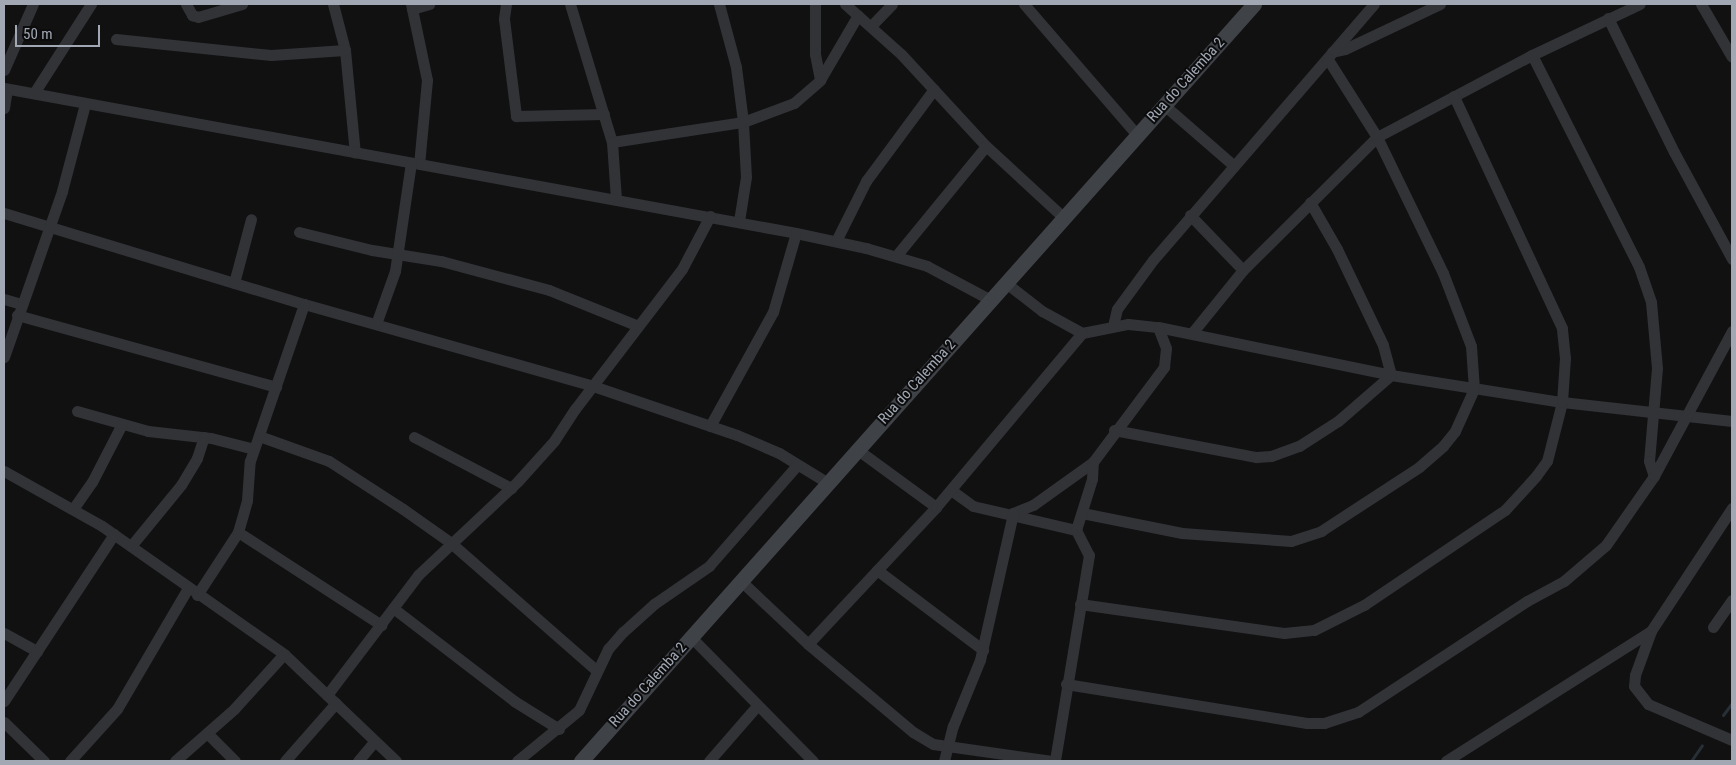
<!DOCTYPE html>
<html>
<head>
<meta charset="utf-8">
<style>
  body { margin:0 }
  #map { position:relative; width:1736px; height:765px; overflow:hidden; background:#111112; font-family:"Roboto Condensed",sans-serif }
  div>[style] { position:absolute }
  .stream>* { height:3px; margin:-1.5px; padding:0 1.5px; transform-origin:1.5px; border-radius:1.5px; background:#273036 }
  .minor>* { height:11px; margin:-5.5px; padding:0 5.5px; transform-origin:5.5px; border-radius:5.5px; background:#313337 }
  .secondary>* { height:15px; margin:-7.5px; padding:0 7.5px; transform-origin:7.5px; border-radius:7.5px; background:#3f4247 }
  span { translate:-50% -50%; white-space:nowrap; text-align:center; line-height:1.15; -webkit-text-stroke:4px #0c0c0d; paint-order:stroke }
  .street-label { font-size:15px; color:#a1a8b4 }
  .frame { position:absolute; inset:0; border:5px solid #a1a8b4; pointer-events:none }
  .scale { position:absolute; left:15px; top:25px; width:85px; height:22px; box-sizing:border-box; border:2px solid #a1a8b4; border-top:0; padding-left:6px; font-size:15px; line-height:18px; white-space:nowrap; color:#a1a8b4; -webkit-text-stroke:4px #0c0c0d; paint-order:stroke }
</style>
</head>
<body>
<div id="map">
  <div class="stream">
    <i style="left:1723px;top:715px;width:15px;rotate:-53deg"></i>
    <i style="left:1691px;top:761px;width:19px;rotate:-55deg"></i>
  </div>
  <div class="minor">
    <i style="left:186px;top:4px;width:13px;rotate:61deg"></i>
    <i style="left:192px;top:15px;width:6px;rotate:18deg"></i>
    <i style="left:198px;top:17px;width:46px;rotate:-16.5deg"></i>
    <i style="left:333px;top:4px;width:48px;rotate:75.4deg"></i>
    <i style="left:345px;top:50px;width:103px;rotate:84.5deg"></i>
    <i style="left:411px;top:4px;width:78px;rotate:78.1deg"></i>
    <i style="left:427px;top:80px;width:84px;rotate:95.4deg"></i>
    <i style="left:506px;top:4px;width:15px;rotate:98deg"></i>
    <i style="left:504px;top:19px;width:98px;rotate:82.9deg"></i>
    <i style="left:516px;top:116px;width:88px;rotate:-1.3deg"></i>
    <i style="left:570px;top:4px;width:144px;rotate:73.1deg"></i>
    <i style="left:612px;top:142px;width:57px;rotate:86deg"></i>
    <i style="left:719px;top:4px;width:65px;rotate:74.9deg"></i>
    <i style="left:736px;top:67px;width:55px;rotate:82.7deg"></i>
    <i style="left:743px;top:122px;width:55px;rotate:86.9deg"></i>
    <i style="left:746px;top:177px;width:45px;rotate:99deg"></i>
    <i style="left:815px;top:4px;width:50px;rotate:90deg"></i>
    <i style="left:815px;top:54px;width:26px;rotate:79deg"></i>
    <i style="left:845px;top:4px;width:75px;rotate:41.8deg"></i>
    <i style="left:901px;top:54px;width:125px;rotate:47.3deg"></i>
    <i style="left:986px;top:146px;width:106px;rotate:42.7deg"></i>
    <i style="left:1024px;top:4px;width:173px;rotate:49.2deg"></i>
    <i style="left:1701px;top:4px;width:61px;rotate:59.7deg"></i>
    <i style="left:412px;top:9px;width:18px;rotate:-16deg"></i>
    <i style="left:1608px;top:18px;width:149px;rotate:63.8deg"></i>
    <i style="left:1674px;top:152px;width:122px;rotate:61.5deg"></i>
    <i style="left:871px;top:26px;width:30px;rotate:-46deg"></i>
    <i style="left:116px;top:39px;width:156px;rotate:5.9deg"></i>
    <i style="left:271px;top:55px;width:74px;rotate:-3.9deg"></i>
    <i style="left:1332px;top:52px;width:13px;rotate:-13deg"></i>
    <i style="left:1345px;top:49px;width:105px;rotate:-25.3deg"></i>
    <i style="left:1532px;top:55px;width:237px;rotate:63.2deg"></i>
    <i style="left:1639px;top:267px;width:37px;rotate:71deg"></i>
    <i style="left:1651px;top:302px;width:66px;rotate:84.8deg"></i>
    <i style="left:1657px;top:368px;width:93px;rotate:94.9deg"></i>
    <i style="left:1649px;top:461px;width:16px;rotate:72deg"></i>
    <i style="left:4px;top:70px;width:72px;rotate:-66.3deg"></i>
    <i style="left:4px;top:88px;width:805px;rotate:10.37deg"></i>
    <i style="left:796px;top:233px;width:72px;rotate:12.1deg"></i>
    <i style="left:866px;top:248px;width:64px;rotate:16.4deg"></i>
    <i style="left:927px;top:266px;width:72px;rotate:28deg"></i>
    <i style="left:34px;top:93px;width:106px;rotate:-57.4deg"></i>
    <i style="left:1164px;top:105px;width:91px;rotate:41deg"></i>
    <i style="left:4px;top:108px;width:19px;rotate:-81deg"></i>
    <i style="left:612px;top:142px;width:133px;rotate:-8.7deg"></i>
    <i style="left:743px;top:122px;width:54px;rotate:-20.4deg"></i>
    <i style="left:794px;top:103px;width:35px;rotate:-41deg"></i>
    <i style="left:820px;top:80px;width:75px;rotate:-59.7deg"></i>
    <i style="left:4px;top:213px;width:313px;rotate:16.9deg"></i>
    <i style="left:304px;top:304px;width:300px;rotate:15.8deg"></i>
    <i style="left:593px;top:386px;width:152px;rotate:18.8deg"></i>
    <i style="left:737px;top:435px;width:46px;rotate:23.2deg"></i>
    <i style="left:779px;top:453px;width:57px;rotate:31.5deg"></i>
    <i style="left:1190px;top:215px;width:76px;rotate:46.1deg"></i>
    <i style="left:299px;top:232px;width:75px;rotate:13.9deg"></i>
    <i style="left:372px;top:250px;width:70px;rotate:9.1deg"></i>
    <i style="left:441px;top:261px;width:112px;rotate:15deg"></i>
    <i style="left:549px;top:290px;width:96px;rotate:22deg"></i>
    <i style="left:836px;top:241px;width:67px;rotate:-63.4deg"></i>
    <i style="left:866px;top:181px;width:114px;rotate:-53.5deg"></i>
    <i style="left:896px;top:256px;width:142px;rotate:-50.7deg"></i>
    <i style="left:234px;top:283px;width:66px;rotate:-75.1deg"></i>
    <i style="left:1006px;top:283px;width:46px;rotate:37.9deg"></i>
    <i style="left:1042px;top:311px;width:46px;rotate:28.8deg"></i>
    <i style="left:1082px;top:333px;width:47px;rotate:-11.1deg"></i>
    <i style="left:1128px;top:324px;width:30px;rotate:6deg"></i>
    <i style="left:1158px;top:327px;width:238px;rotate:11.6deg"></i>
    <i style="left:1391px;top:375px;width:173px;rotate:9deg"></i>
    <i style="left:1562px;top:402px;width:171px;rotate:6.4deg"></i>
    <i style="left:4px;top:299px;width:18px;rotate:16deg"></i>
    <i style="left:17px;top:315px;width:269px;rotate:15.5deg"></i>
    <i style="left:376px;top:324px;width:56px;rotate:-70.3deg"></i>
    <i style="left:395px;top:271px;width:109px;rotate:-81.6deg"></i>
    <i style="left:1113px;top:326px;width:17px;rotate:-77deg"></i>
    <i style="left:1117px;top:309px;width:61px;rotate:-53.7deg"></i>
    <i style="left:1153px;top:260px;width:338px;rotate:-49.2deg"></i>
    <i style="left:1192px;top:333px;width:81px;rotate:-51deg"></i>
    <i style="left:1243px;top:270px;width:189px;rotate:-44.8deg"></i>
    <i style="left:1377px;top:137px;width:175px;rotate:-27.9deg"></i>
    <i style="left:1532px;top:55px;width:119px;rotate:-25.3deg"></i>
    <i style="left:4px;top:357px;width:176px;rotate:-70.7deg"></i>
    <i style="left:62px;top:191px;width:90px;rotate:-75.2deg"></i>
    <i style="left:77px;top:411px;width:74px;rotate:15.7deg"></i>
    <i style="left:148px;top:431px;width:63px;rotate:6.3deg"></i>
    <i style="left:211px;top:438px;width:44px;rotate:14.3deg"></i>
    <i style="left:710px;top:426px;width:130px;rotate:-61.1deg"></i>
    <i style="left:773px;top:312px;width:82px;rotate:-73.8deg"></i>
    <i style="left:1114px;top:430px;width:145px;rotate:10.8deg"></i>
    <i style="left:1256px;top:457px;width:15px;rotate:-4deg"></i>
    <i style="left:1271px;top:456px;width:30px;rotate:-20deg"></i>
    <i style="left:1299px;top:446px;width:46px;rotate:-32.7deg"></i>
    <i style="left:1338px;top:421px;width:70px;rotate:-41deg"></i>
    <i style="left:1391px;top:375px;width:31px;rotate:-105deg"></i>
    <i style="left:1383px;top:345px;width:106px;rotate:-115.6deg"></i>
    <i style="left:1337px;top:249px;width:54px;rotate:-119.9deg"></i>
    <i style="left:259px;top:436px;width:74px;rotate:19.7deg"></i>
    <i style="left:329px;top:461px;width:88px;rotate:33deg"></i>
    <i style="left:403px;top:509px;width:59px;rotate:35.3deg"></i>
    <i style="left:451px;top:543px;width:194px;rotate:41.2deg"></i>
    <i style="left:414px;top:437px;width:110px;rotate:27.7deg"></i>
    <i style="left:858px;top:450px;width:97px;rotate:36.2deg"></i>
    <i style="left:4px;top:471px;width:112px;rotate:29.3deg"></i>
    <i style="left:102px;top:526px;width:223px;rotate:35.1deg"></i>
    <i style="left:284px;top:654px;width:155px;rotate:43.7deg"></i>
    <i style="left:951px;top:490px;width:27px;rotate:36deg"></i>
    <i style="left:973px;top:506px;width:106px;rotate:13.1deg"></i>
    <i style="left:1076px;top:530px;width:28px;rotate:63deg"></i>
    <i style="left:1089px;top:555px;width:209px;rotate:99.4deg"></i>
    <i style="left:1732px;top:508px;width:147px;rotate:123.4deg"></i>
    <i style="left:1651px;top:631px;width:47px;rotate:110deg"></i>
    <i style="left:1635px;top:675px;width:11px;rotate:95deg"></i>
    <i style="left:1634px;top:686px;width:23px;rotate:52deg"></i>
    <i style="left:1648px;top:704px;width:91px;rotate:23.2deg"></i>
    <i style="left:73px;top:509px;width:33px;rotate:-55deg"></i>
    <i style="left:92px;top:482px;width:65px;rotate:-62.7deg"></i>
    <i style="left:1013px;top:513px;width:22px;rotate:-22deg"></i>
    <i style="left:1033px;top:505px;width:74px;rotate:-35.6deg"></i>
    <i style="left:1082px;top:513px;width:102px;rotate:11.3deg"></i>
    <i style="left:1182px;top:533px;width:109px;rotate:4.2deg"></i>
    <i style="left:1291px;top:541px;width:32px;rotate:-18deg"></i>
    <i style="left:1321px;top:531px;width:117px;rotate:-33.1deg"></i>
    <i style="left:1419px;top:467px;width:32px;rotate:-41deg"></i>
    <i style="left:1443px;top:446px;width:19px;rotate:-51deg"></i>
    <i style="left:1455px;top:431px;width:46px;rotate:-65.7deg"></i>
    <i style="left:1474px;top:389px;width:43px;rotate:-94deg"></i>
    <i style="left:1471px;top:346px;width:78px;rotate:-111deg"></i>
    <i style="left:1443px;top:273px;width:151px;rotate:-115.9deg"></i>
    <i style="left:1377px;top:137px;width:93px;rotate:-122.3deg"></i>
    <i style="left:1076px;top:530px;width:53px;rotate:-72.6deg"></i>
    <i style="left:1092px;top:479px;width:17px;rotate:-87deg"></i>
    <i style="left:1093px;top:462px;width:119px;rotate:-53.2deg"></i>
    <i style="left:1164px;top:367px;width:19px;rotate:-84deg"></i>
    <i style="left:1166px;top:348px;width:22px;rotate:-111deg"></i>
    <i style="left:238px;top:532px;width:171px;rotate:33deg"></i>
    <i style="left:131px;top:546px;width:79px;rotate:-50.7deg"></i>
    <i style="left:181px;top:485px;width:31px;rotate:-59deg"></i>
    <i style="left:197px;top:458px;width:22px;rotate:-72deg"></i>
    <i style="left:877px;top:570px;width:133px;rotate:37deg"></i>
    <i style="left:741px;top:581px;width:92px;rotate:43.2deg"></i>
    <i style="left:808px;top:644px;width:137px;rotate:40deg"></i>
    <i style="left:913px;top:732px;width:23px;rotate:31deg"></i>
    <i style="left:933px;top:744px;width:120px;rotate:8.1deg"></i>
    <i style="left:197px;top:595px;width:75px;rotate:-56.9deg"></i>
    <i style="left:238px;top:532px;width:33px;rotate:-74deg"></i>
    <i style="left:247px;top:500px;width:39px;rotate:-86deg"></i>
    <i style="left:250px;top:461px;width:166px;rotate:-71deg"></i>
    <i style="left:1080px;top:604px;width:206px;rotate:8.1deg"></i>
    <i style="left:1284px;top:633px;width:30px;rotate:-6deg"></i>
    <i style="left:1314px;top:630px;width:56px;rotate:-26.6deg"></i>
    <i style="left:1364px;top:605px;width:170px;rotate:-34deg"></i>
    <i style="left:1505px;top:510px;width:46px;rotate:-47.6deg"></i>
    <i style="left:1536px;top:476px;width:19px;rotate:-54deg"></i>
    <i style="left:1547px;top:461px;width:61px;rotate:-75.7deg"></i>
    <i style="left:1562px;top:402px;width:44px;rotate:-86.1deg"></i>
    <i style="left:1565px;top:358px;width:30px;rotate:-96deg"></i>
    <i style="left:1562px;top:328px;width:256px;rotate:-115deg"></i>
    <i style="left:393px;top:608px;width:153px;rotate:37.5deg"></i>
    <i style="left:514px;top:701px;width:53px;rotate:31.9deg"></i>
    <i style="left:1713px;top:627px;width:33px;rotate:-55deg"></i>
    <i style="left:4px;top:633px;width:38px;rotate:29deg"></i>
    <i style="left:691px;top:637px;width:174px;rotate:45.5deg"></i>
    <i style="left:808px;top:644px;width:187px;rotate:-46.9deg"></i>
    <i style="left:936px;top:507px;width:227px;rotate:-50deg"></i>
    <i style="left:1066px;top:684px;width:244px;rotate:9.2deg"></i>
    <i style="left:1307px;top:723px;width:17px"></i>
    <i style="left:1324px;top:723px;width:36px;rotate:-18deg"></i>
    <i style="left:1358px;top:712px;width:202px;rotate:-33.3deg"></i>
    <i style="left:1527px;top:601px;width:42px;rotate:-28.4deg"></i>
    <i style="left:1564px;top:581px;width:55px;rotate:-40.6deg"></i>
    <i style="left:1606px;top:545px;width:84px;rotate:-55.2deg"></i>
    <i style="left:1654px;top:476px;width:165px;rotate:-61.7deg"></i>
    <i style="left:327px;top:695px;width:151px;rotate:-52.8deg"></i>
    <i style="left:418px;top:575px;width:137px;rotate:-43.2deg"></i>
    <i style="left:518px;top:481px;width:54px;rotate:-48deg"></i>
    <i style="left:554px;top:441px;width:38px;rotate:-57deg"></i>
    <i style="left:575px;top:409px;width:176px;rotate:-52.6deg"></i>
    <i style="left:682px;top:269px;width:60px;rotate:-62.2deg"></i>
    <i style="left:4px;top:701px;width:200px;rotate:-56.6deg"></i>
    <i style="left:4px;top:722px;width:56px;rotate:44.3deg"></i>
    <i style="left:208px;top:734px;width:38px;rotate:45deg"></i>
    <i style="left:70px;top:761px;width:70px;rotate:-47.9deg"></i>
    <i style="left:117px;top:709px;width:140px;rotate:-59.6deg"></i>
    <i style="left:175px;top:761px;width:79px;rotate:-41.4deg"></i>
    <i style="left:234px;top:709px;width:74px;rotate:-47.7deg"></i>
    <i style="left:285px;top:761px;width:77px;rotate:-48.7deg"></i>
    <i style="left:358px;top:761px;width:26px;rotate:-50deg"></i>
    <i style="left:517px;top:761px;width:80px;rotate:-39.4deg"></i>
    <i style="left:579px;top:710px;width:68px;rotate:-64.6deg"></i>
    <i style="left:608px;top:649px;width:23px;rotate:-49deg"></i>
    <i style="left:623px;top:632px;width:42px;rotate:-42.1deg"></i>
    <i style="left:654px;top:604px;width:67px;rotate:-34.6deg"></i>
    <i style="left:709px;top:566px;width:134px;rotate:-48.9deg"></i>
    <i style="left:709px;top:761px;width:73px;rotate:-48.9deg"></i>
    <i style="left:944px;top:761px;width:36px;rotate:-76deg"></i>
    <i style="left:953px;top:726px;width:71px;rotate:-67.8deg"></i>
    <i style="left:980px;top:660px;width:151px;rotate:-77.3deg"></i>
    <i style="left:1446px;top:761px;width:243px;rotate:-32.4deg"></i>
  </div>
  <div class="secondary">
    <i style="left:581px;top:761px;width:1013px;rotate:-48.36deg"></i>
  </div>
  <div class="street-label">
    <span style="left:1186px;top:80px;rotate:-48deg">Rua do Calemba 2</span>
    <span style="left:917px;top:382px;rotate:-48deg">Rua do Calemba 2</span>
    <span style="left:648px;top:685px;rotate:-48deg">Rua do Calemba 2</span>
  </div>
  <div class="frame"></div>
  <div class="scale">50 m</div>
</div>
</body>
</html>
